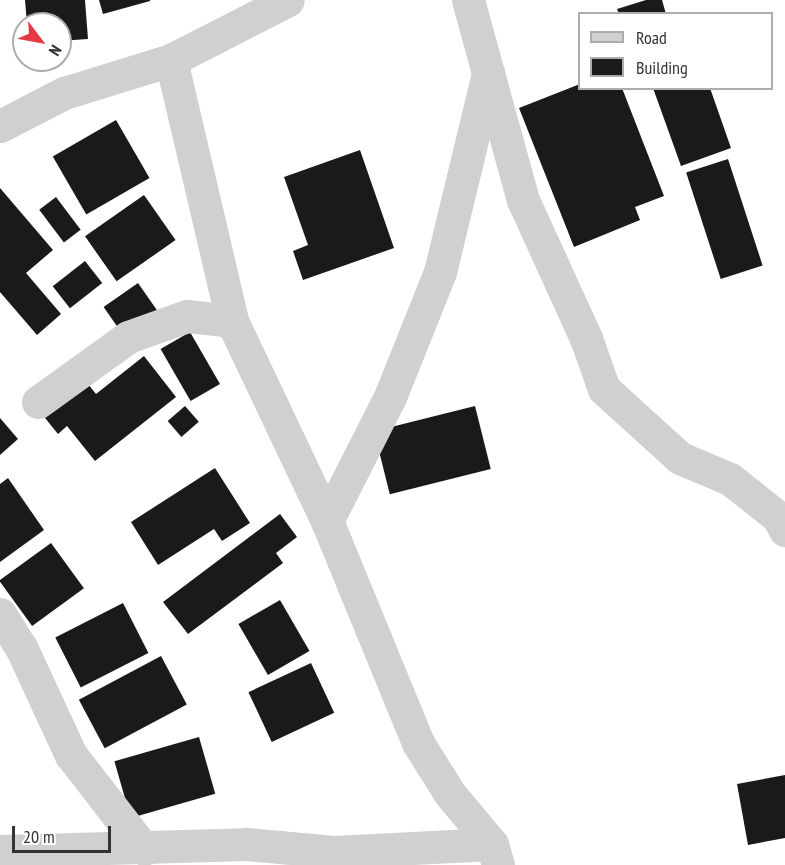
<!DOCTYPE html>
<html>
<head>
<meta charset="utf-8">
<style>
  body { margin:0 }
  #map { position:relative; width:785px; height:865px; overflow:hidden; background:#fff; font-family:"PT Sans Narrow",sans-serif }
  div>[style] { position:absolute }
  .building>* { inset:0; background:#1a1a1a; transform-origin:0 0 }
  .minor>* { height:33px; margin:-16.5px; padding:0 16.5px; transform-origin:16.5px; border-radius:16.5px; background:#d0d0d0 }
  span { translate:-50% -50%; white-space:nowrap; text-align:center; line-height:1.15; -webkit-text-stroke:6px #fff; paint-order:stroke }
  .legend { position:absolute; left:578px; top:12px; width:195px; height:78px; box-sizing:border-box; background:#fff; border:2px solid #adadad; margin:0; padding:8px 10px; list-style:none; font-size:18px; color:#333 }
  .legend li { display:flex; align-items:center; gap:12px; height:30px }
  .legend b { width:30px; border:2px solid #adadad }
  .north { position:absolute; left:12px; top:12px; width:60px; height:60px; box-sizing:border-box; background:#fff; border:2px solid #adadad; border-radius:50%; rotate:122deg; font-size:16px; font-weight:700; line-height:24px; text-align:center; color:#333 }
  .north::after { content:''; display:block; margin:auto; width:21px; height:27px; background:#e63946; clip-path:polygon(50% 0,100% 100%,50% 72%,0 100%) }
  .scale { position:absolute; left:12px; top:826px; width:99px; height:27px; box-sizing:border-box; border:3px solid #333; border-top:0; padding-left:8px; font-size:18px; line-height:21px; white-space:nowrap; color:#333; -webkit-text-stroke:4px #fff; paint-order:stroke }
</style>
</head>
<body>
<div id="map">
  <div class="building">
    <i style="clip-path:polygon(25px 0,85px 0,88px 39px,60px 41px,60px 24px,27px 24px)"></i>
    <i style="clip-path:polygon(99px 0,150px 0,150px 1px,103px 14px)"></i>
    <i style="clip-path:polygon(646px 0,662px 0,666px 14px,619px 14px,617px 9px)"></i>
    <i style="clip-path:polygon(580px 84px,580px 88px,622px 88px,664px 196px,635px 207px,640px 220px,574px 247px,519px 108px)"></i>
    <i style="clip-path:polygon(653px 88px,710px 88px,731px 148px,681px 166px)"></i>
    <i style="left:116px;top:120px;width:67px;height:73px;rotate:60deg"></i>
    <i style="clip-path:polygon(360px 150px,394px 248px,303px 280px,293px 251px,308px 245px,284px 177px)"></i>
    <i style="left:728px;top:159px;width:112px;height:44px;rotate:72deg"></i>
    <i style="clip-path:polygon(0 188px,53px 250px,26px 273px,61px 314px,37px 335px,0 292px)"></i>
    <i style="left:144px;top:195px;width:55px;height:72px;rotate:55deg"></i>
    <i style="left:56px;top:197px;width:41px;height:21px;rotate:53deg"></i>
    <i style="left:85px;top:261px;width:28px;height:41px;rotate:52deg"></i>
    <i style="left:138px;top:283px;width:35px;height:42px;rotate:55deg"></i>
    <i style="left:190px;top:332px;width:60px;height:34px;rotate:60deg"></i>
    <i style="clip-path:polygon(144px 356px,176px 397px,95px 461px,67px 426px,58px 434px,41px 413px,84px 379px,96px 394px)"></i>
    <i style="left:185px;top:406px;width:21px;height:23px;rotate:49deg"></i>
    <i style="left:475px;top:406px;width:65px;height:104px;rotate:76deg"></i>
    <i style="clip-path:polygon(0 418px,18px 439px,0 455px)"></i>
    <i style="clip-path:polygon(215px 468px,250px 523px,222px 541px,214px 529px,158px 565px,131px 522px)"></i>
    <i style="clip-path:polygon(8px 478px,44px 530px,0 562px,0 484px)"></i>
    <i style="clip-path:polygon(280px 514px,297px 537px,276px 553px,283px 563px,188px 634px,163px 602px)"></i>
    <i style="left:51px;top:543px;width:56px;height:64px;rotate:54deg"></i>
    <i style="left:280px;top:600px;width:59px;height:48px;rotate:60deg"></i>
    <i style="left:123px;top:603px;width:56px;height:76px;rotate:63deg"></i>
    <i style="left:161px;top:656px;width:55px;height:93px;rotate:62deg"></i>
    <i style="left:311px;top:663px;width:55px;height:69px;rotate:65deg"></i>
    <i style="left:199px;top:737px;width:59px;height:88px;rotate:74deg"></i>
    <i style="clip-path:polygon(785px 775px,785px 838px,748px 845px,737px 784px)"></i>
  </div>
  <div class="minor">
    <i style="left:171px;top:60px;width:268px;rotate:76.8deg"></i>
    <i style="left:232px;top:321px;width:221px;rotate:64.6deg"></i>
    <i style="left:327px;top:521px;width:240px;rotate:67.7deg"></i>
    <i style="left:418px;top:743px;width:60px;rotate:57.9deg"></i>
    <i style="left:450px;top:794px;width:65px;rotate:50deg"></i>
    <i style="left:492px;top:844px;width:22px;rotate:74deg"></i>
    <i style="left:488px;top:73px;width:132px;rotate:74.6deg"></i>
    <i style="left:523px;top:200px;width:152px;rotate:65.5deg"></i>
    <i style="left:586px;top:338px;width:54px;rotate:70.6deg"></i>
    <i style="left:604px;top:389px;width:103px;rotate:42.2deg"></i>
    <i style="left:680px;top:458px;width:54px;rotate:22.8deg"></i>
    <i style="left:730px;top:479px;width:61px;rotate:38.4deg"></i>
    <i style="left:778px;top:517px;width:15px;rotate:62deg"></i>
    <i style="left:0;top:126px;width:72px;rotate:-27.3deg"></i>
    <i style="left:64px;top:93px;width:112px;rotate:-17.1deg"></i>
    <i style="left:171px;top:60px;width:131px;rotate:-27.1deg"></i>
    <i style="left:38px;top:402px;width:111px;rotate:-35.8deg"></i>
    <i style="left:128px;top:337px;width:63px;rotate:-19.6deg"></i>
    <i style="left:187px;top:316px;width:45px;rotate:6.3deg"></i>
    <i style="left:327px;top:521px;width:139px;rotate:-63.1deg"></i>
    <i style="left:390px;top:397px;width:135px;rotate:-68.2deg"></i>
    <i style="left:440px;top:272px;width:205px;rotate:-76.4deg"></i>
    <i style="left:488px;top:73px;width:76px;rotate:-105.3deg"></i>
    <i style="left:0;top:614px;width:39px;rotate:58deg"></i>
    <i style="left:21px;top:647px;width:119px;rotate:65.2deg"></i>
    <i style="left:71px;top:755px;width:119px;rotate:52.2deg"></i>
    <i style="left:0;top:851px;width:246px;rotate:-1.6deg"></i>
    <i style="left:246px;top:844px;width:88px;rotate:5.2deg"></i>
    <i style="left:334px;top:852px;width:158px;rotate:-2.9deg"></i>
  </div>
  <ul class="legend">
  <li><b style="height:8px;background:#d0d0d0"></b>Road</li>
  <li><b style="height:16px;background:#1a1a1a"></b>Building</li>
  </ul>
  <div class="north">N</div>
  <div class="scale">20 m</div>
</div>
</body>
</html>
